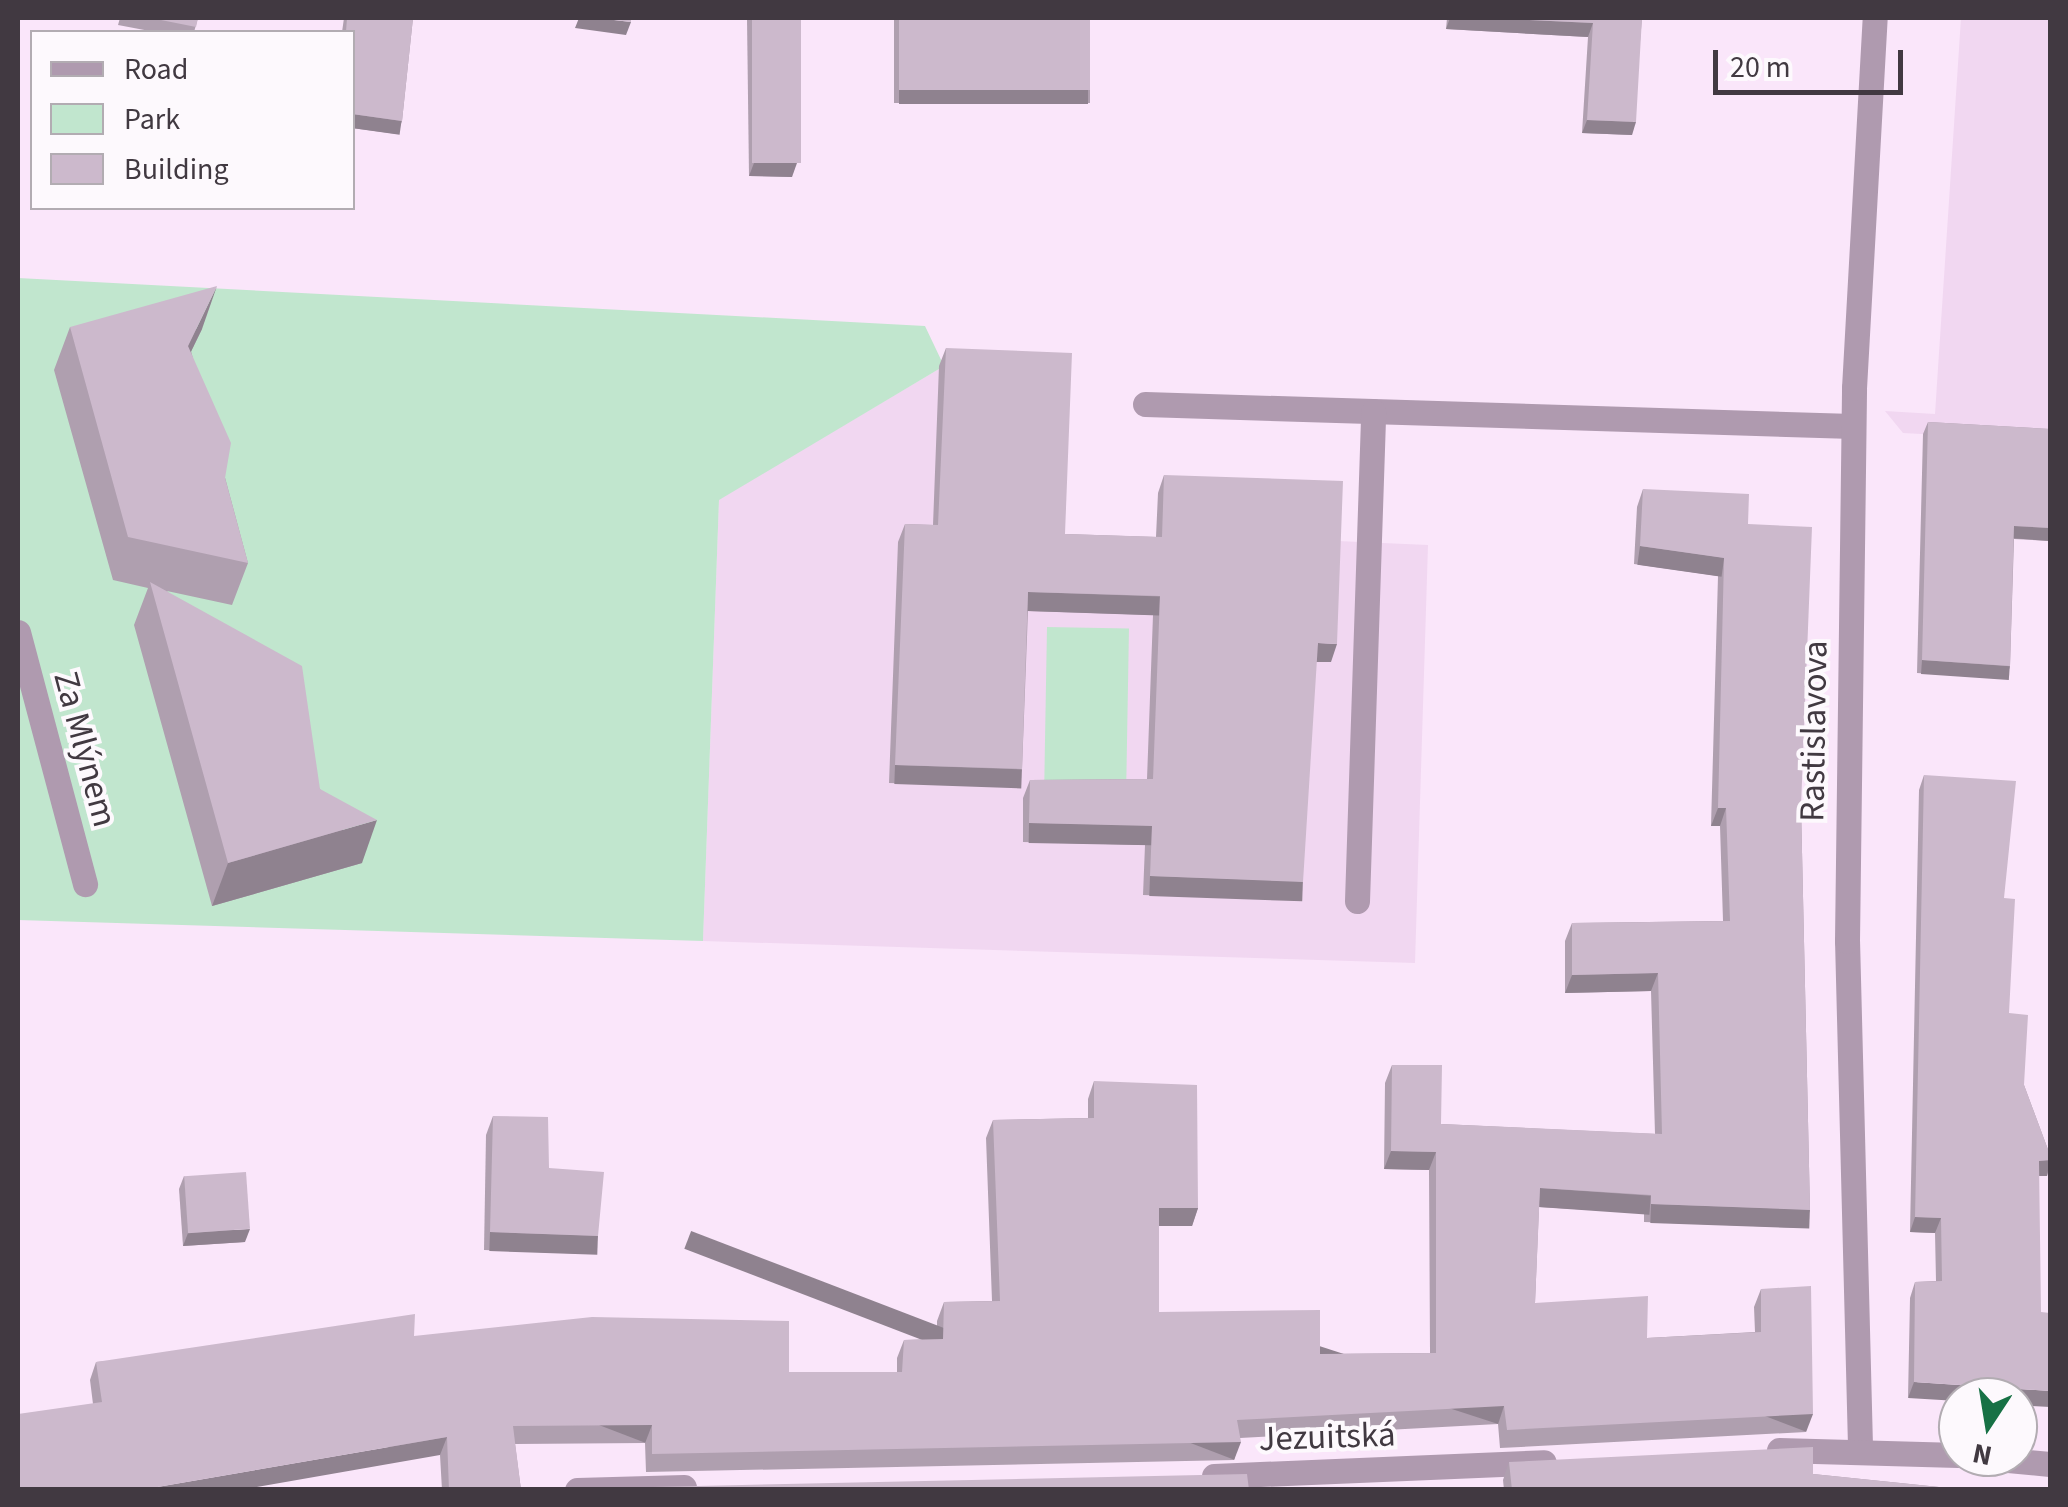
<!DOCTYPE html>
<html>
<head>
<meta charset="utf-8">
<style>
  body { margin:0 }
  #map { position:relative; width:2068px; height:1507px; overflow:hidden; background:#fae6fa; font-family:"Source Sans 3",sans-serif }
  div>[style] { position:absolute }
  .built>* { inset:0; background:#f1d7f1 }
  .green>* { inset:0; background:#c1e6ce; transform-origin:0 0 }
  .lane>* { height:25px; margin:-12.5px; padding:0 12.5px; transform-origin:12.5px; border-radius:12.5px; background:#af9aaf }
  .street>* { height:25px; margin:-12.5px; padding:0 12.5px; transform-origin:12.5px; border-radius:12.5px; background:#af9aaf }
  .wall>* { inset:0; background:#af9faf; transform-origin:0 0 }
  .shaded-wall>* { inset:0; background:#8f828f; transform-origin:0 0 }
  .building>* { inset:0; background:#ccb9cc; transform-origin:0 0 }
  span { translate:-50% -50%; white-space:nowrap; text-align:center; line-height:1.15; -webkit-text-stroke:8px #fdf9fd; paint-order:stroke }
  .street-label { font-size:35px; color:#413941 }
  .frame { position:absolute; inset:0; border:20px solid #413941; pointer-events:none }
  .legend { position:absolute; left:30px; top:30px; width:325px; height:180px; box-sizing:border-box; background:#fdf9fd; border:2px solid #b2acb2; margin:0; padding:12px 18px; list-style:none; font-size:30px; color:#413941 }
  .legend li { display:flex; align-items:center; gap:20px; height:50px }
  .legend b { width:50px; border:2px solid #b2acb2 }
  .north { position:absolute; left:1938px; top:1377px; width:100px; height:100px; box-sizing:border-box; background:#fdf9fd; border:2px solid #b2acb2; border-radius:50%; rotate:192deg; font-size:28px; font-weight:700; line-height:40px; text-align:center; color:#413941 }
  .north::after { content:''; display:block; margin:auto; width:35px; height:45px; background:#177145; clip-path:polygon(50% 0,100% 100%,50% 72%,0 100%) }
  .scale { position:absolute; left:1713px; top:50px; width:190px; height:45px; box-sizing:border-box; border:5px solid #413941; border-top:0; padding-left:12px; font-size:30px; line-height:35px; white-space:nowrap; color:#413941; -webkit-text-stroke:8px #fdf9fd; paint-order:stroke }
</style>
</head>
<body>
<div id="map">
  <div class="built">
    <i style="clip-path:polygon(1961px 18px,2050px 18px,2050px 441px,1903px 433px,1885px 411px,1935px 414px)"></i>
    <i style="clip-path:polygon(944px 366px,1064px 550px,1178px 534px,1428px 545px,1415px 963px,703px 941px,719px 499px)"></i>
  </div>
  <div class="green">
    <i style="clip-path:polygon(18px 278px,925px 326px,944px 366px,719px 500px,703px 941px,18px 920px)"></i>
    <i style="left:1047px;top:627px;width:82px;height:153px;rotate:1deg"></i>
  </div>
  <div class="lane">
    <i style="left:1145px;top:404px;width:708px;rotate:1.78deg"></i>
    <i style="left:1357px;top:901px;width:490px;rotate:-88.1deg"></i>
  </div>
  <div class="street">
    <i style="left:18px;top:632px;width:261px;rotate:75.1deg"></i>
    <i style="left:1860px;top:1446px;width:505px;rotate:-91.47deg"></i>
    <i style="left:1847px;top:941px;width:553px;rotate:-89.27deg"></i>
    <i style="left:1854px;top:388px;width:371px;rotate:-86.8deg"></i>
    <i style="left:1779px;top:1450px;width:179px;rotate:1.6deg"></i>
    <i style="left:1976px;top:1457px;width:74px;rotate:5.4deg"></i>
    <i style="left:1214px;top:1476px;width:330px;rotate:-2.4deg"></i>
    <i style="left:577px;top:1490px;width:107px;rotate:-1.6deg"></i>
  </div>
  <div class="wall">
    <i style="clip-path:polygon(120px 18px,198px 18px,194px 32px,155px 32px,118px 25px)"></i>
    <i style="clip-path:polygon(344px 18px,413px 18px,402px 121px,397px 134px,352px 128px,352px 32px,342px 32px)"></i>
    <i style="clip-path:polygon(747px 18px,801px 18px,792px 177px,749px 176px)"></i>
    <i style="left:894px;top:18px;width:196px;height:85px"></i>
    <i style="clip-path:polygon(1447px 18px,1642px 18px,1632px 135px,1582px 133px,1588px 37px,1446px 29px)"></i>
    <i style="clip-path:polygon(70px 327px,202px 329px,191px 351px,248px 563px,232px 605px,167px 591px,320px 789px,362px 863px,212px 906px,134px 625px,148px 588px,113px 580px,54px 370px)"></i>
    <i style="clip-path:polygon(946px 348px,1065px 534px,1156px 537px,1158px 493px,1164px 475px,1331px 662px,1316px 662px,1296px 900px,1143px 895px,1145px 845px,1023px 842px,1023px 798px,1030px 780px,1147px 779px,1153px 615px,1028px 611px,1022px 769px,1016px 787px,889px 783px,898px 542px,905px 524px,933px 525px,939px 366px)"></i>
    <i style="clip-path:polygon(1928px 422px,2050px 429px,2050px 541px,2014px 539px,2010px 666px,2006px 679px,1917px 673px,1923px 434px)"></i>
    <i style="clip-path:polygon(1643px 489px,1748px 524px,1801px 806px,1810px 1210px,1804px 1228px,1644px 1222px,1644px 1213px,1539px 1207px,1535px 1303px,1647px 1338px,1755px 1332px,1754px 1307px,1761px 1289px,1806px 1432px,1500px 1448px,1498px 1424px,1240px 1438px,1234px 1460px,646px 1472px,645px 1443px,515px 1444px,521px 1490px,442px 1490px,440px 1455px,93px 1404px,90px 1380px,96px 1362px,414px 1336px,789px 1372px,897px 1372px,897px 1358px,904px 1340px,937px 1339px,937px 1321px,944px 1302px,992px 1301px,986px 1138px,993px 1120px,1088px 1118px,1088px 1099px,1094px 1081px,1198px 1208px,1192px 1226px,1159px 1226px,1159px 1312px,1320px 1354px,1430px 1353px,1429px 1170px,1384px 1169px,1385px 1083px,1392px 1065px,1441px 1124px,1655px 1134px,1651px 991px,1565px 993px,1565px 941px,1572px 923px,1723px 921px,1720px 826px,1711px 826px,1718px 576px,1634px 564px,1637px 507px)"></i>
    <i style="clip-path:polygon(1924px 775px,2004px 898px,2009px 1013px,2024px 1085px,2050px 1155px,2050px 1166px,2047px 1176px,2039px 1176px,1908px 1398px,1910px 1298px,1915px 1282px,1936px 1281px,1935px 1233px,1910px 1232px,1919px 790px)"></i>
    <i style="clip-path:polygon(493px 1116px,549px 1168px,598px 1236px,592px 1254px,484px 1250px,486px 1135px)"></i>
    <i style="clip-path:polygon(184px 1176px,245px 1242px,183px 1246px,179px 1189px)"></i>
    <i style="clip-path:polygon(1509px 1462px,1813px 1474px,1968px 1490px,1504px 1490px,1503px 1480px)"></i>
  </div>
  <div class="shaded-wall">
    <i style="clip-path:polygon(579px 18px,597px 18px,631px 22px,626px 35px,575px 28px)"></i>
    <i style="clip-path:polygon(1450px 18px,1485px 18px,1593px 23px,1588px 37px,1446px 29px)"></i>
    <i style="left:899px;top:90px;width:189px;height:14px"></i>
    <i style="left:352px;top:114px;width:50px;height:14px;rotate:8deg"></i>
    <i style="clip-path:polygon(1587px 120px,1636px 122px,1632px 135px,1582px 133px)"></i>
    <i style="clip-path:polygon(754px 163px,797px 163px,792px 177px,749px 176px)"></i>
    <i style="clip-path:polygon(217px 286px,202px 329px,173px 389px,188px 346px)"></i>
    <i style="clip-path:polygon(2014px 526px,2050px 528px,2050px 541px,2009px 538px)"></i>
    <i style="left:1640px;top:546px;width:85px;height:19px;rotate:8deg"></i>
    <i style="left:1028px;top:592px;width:132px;height:19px;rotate:2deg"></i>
    <i style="clip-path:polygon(1318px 643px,1337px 644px,1331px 662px,1311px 662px)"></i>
    <i style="left:1922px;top:660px;width:88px;height:14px;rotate:4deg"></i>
    <i style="left:895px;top:765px;width:127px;height:19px;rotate:2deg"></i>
    <i style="clip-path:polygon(1718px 808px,1726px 808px,1720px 826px,1711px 826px)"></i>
    <i style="clip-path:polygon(377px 820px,362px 863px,212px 906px,228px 863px)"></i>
    <i style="left:1029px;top:823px;width:123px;height:20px;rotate:1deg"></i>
    <i style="left:1150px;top:876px;width:153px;height:20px;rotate:2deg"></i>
    <i style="clip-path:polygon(1658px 973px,1651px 991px,1565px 993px,1572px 975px)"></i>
    <i style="clip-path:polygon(1391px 1151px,1436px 1152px,1429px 1170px,1384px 1169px)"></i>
    <i style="clip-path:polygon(2050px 1160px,2047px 1176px,2033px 1176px,2039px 1161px)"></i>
    <i style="left:1540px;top:1188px;width:111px;height:19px;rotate:4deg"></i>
    <i style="left:1651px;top:1204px;width:159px;height:19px;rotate:2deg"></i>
    <i style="clip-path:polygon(1159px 1208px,1198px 1208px,1192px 1226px,1152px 1226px)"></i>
    <i style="clip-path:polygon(1915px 1217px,1941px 1218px,1935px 1233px,1910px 1232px)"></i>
    <i style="clip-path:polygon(250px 1229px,245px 1242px,183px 1246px,188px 1233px)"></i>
    <i style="left:490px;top:1232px;width:108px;height:19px;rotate:2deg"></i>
    <i style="clip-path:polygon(1914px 1382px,2050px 1391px,2050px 1407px,2018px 1405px,2018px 1397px,1958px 1397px,1958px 1401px,1908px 1398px)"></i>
    <i style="left:1504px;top:1406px;width:19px;height:267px;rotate:108deg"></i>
    <i style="left:1813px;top:1414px;width:19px;height:306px;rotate:111deg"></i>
    <i style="left:652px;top:1425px;width:19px;height:139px;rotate:111deg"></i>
    <i style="clip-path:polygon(447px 1437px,440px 1455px,240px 1490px,140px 1490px)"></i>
    <i style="left:1241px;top:1442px;width:19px;height:589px;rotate:111deg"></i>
  </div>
  <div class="building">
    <i style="clip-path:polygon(151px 18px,198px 18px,196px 27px)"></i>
    <i style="clip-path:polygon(347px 18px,413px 18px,402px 121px,352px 114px,352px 32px,346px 32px)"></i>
    <i style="clip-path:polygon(597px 18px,631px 18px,631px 22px)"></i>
    <i style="left:752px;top:18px;width:49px;height:145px"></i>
    <i style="left:899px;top:18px;width:191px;height:72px"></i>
    <i style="clip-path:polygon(1485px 18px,1642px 18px,1636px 122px,1587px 120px,1593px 23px)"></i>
    <i style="clip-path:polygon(217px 286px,188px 346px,231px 443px,225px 478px,248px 563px,128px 537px,70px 327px)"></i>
    <i style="clip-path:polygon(946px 348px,1072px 353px,1065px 534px,1162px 537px,1164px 475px,1343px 481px,1337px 644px,1318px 643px,1303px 882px,1150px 876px,1152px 826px,1029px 823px,1030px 780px,1153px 779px,1160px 596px,1028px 592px,1022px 769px,895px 765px,905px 524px,938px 525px)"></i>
    <i style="clip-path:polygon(1928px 422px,2050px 429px,2050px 528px,2014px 526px,2010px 666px,1922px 660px)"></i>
    <i style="clip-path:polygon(1643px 489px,1749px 494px,1748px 524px,1812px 527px,1801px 806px,1810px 1210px,1651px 1204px,1651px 1195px,1540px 1188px,1535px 1303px,1648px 1296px,1647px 1338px,1761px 1332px,1761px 1289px,1811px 1286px,1813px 1414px,1507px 1430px,1504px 1406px,1237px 1420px,1241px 1442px,652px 1454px,652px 1425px,513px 1426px,521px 1490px,449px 1490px,447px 1437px,140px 1490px,18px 1490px,18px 1414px,102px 1402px,96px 1362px,415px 1314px,414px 1336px,592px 1317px,789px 1321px,789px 1372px,902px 1372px,904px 1340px,943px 1339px,944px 1302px,1000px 1301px,993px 1120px,1094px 1118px,1094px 1081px,1197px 1085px,1198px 1208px,1159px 1208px,1159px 1312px,1320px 1310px,1320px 1354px,1436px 1353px,1436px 1152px,1391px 1151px,1392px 1065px,1442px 1065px,1441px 1124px,1662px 1134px,1658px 973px,1572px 975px,1572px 923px,1730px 921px,1726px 808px,1718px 808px,1724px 558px,1640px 546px)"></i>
    <i style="clip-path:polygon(150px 582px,302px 666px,320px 789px,377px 820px,228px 863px)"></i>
    <i style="clip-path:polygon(1924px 775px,2016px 781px,2004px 898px,2015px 899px,2009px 1013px,2028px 1015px,2024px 1085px,2050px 1155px,2050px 1160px,2039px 1161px,2041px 1312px,2050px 1313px,2050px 1391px,1914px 1382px,1915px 1282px,1942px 1281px,1941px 1218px,1915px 1217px)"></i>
    <i style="clip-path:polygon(493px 1116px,548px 1117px,549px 1168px,604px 1172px,598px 1236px,490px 1232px)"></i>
    <i style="left:246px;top:1172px;width:57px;height:62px;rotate:86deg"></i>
    <i style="clip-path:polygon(1813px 1447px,1813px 1474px,1968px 1490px,1512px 1490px,1509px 1462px)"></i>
    <i style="clip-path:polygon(1247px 1474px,1249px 1490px,653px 1490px,653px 1487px)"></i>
  </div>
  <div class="street-label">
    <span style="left:1814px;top:731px;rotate:-89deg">Rastislavova</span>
    <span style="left:85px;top:749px;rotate:75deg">Za Mlýnem</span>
    <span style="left:1327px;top:1437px;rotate:-2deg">Jezuitská</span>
  </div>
  <div class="frame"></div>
  <ul class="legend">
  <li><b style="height:12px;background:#af9aaf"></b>Road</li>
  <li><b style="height:28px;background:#c1e6ce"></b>Park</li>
  <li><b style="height:28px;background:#ccb9cc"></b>Building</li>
  </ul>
  <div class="north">N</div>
  <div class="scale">20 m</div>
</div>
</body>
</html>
